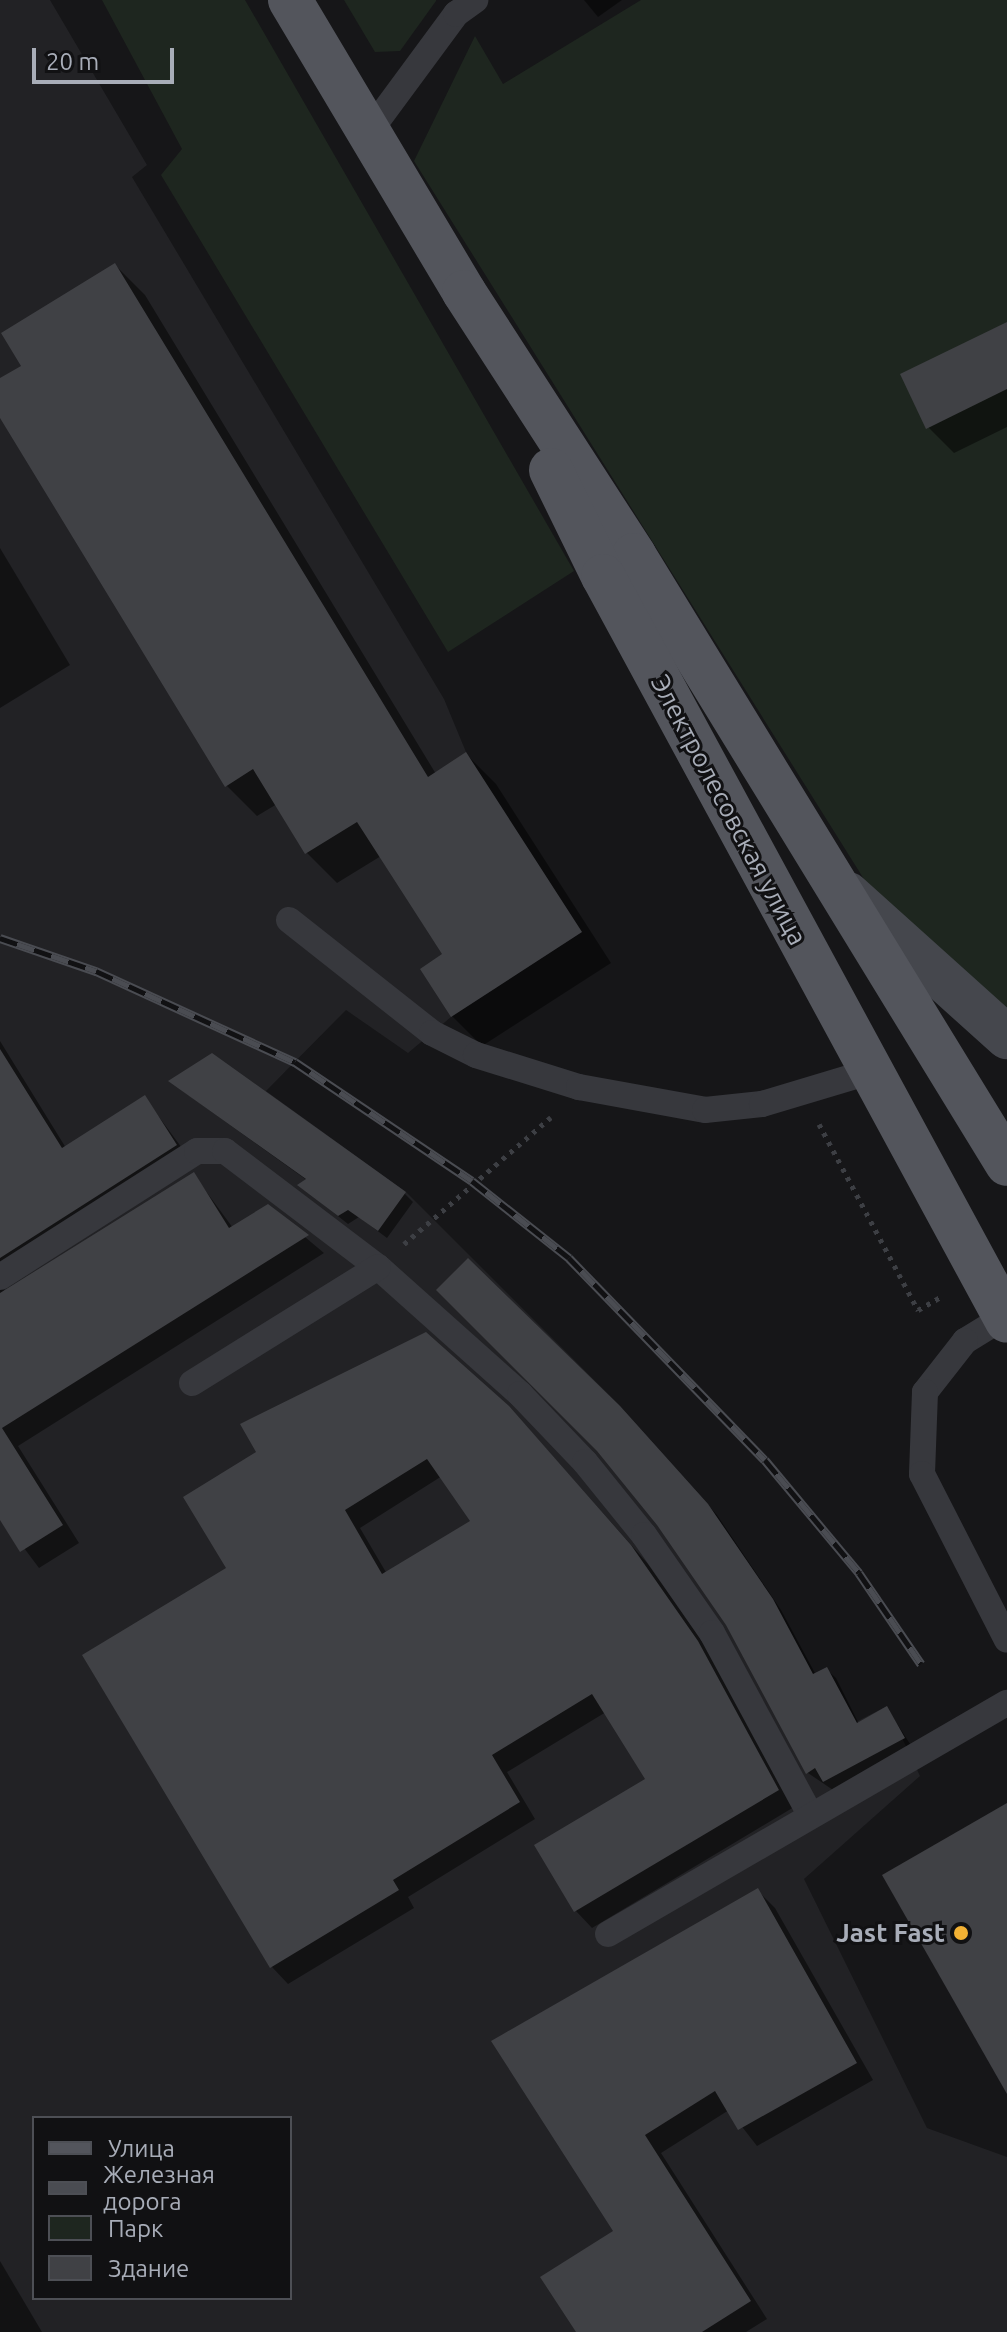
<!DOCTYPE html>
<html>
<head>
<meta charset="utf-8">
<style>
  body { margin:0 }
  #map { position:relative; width:1007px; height:2332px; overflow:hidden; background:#161618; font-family:Ubuntu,sans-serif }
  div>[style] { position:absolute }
  .built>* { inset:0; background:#222225 }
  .green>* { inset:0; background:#1e261f }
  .shadow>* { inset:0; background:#0007 }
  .building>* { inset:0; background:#404145 }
  .path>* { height:5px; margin-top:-2.5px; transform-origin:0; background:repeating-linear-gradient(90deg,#3d3f44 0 4px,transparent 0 10px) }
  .service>* { height:26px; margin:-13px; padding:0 13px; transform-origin:13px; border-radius:13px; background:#37383d }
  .secondary>* { height:44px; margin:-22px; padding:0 22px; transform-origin:22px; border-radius:22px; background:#45474d }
  .primary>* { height:44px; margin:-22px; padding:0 22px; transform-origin:22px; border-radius:22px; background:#53555c }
  .rail>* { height:9px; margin-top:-4.5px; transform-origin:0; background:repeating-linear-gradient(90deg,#111113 0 18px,#4a4c52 0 36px); box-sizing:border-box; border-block:2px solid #4a4c52 }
  .dots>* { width:22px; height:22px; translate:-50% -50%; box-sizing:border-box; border:4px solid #111113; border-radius:50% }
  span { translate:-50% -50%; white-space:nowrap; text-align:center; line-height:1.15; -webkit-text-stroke:6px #111113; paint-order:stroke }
  .street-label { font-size:26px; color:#a8adb8 }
  .poi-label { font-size:26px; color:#a8adb8; font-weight:700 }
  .right { translate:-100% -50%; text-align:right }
  .legend { position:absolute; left:32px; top:2116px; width:260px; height:184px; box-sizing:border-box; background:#111113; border:2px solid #4d4f55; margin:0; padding:10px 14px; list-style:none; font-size:24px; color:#a8adb8 }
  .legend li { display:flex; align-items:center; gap:16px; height:40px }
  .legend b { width:40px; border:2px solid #4d4f55 }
  .scale { position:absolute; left:32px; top:48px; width:142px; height:36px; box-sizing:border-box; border:4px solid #a8adb8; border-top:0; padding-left:10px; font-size:24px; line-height:28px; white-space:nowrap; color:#a8adb8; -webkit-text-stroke:6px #111113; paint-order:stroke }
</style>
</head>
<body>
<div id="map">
  <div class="built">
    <i style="clip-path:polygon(evenodd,0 0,50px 0,147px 165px,132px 177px,444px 699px,466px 752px,582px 932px,451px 1017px,408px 1053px,346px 1010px,266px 1091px,406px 1192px,620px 1406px,708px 1504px,773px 1599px,813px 1674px,827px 1667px,856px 1722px,887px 1706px,920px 1776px,804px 1879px,927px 2128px,1007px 2157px,1007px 2332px,0 2332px,0 0,34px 2118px,290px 2118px,290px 2298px,34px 2298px,34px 2118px)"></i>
  </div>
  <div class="green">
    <i style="clip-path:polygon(102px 0,245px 0,574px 571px,448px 652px,161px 175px,182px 149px)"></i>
    <i style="clip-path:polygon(344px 0,436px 0,436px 1px,400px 51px,375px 52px)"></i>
    <i style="clip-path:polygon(641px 0,1007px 0,1007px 1011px,867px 884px,414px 161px,475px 36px,503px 84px)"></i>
  </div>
  <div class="shadow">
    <i style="clip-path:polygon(584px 0,622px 0,598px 17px)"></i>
    <i style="clip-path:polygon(115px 265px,145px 295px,436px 774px,466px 754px,496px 784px,611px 963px,482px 1046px,452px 1016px,444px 955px,381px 856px,337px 883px,306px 852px,277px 804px,257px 816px,227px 786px,0 414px,0 381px,23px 366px)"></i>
    <i style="clip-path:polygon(1007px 324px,1007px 427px,954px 453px,928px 427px)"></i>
    <i style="clip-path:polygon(0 548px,70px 665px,0 708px)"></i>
    <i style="clip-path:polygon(0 1041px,66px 1148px,145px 1098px,193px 1163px,8px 1281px,3px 1293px,194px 1175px,233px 1228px,268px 1206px,324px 1253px,18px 1446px,79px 1543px,39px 1568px,0 1516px)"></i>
    <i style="clip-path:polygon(180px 1089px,404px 1193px,413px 1202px,387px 1238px,359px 1217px,348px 1224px,300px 1186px,308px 1181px)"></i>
    <i style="clip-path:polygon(629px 1417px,717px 1515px,781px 1610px,816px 1675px,827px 1670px,836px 1678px,859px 1724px,887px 1708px,912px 1747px,833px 1790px,808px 1773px)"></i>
    <i style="clip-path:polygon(evenodd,525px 1425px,648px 1564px,715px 1660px,794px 1807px,592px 1928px,576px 1911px,648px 1779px,606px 1712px,507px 1772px,535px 1819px,408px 1897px,414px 1908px,288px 1984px,272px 1967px,229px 1569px,186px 1498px,525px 1425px,442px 1476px,473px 1521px,387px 1574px,360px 1528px,442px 1476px)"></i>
    <i style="clip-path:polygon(758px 1891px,775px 1908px,873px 2080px,757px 2146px,729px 2110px,661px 2153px,767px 2319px,746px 2332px,578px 2332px,615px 2231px,494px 2042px)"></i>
    <i style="clip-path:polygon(0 2261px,42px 2332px,0 2332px)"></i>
  </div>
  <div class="building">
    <i style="clip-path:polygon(115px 263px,428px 777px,466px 752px,582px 932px,451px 1017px,420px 969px,442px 954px,357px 822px,305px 854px,253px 769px,225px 787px,0 418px,0 378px,21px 366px,1px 333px)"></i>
    <i style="clip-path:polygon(1007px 322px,1007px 389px,926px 429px,900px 374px)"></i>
    <i style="clip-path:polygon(0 1049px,62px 1148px,145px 1095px,177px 1145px,0 1258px)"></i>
    <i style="clip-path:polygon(212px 1053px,406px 1192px,378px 1231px,348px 1210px,338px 1216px,297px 1185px,306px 1179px,168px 1081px)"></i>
    <i style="clip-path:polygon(194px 1172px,229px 1228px,268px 1204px,309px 1235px,2px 1428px,63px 1525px,20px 1552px,0 1520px,0 1293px)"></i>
    <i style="clip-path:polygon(468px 1258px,620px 1406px,708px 1504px,773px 1599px,813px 1674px,827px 1667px,857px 1723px,887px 1706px,905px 1738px,823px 1782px,815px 1768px,806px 1774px,726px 1625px,657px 1525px,597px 1451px,436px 1290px)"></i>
    <i style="clip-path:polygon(evenodd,426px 1332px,509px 1406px,631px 1545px,698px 1641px,779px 1790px,574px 1912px,534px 1845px,645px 1779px,592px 1694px,492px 1755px,520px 1802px,393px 1880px,399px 1890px,270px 1968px,82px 1655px,226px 1568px,183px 1497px,256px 1452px,240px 1424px,426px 1332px,427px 1459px,470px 1521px,382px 1574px,345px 1510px,427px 1459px)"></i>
    <i style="clip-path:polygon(1007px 1803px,1007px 2094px,882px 1875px)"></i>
    <i style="clip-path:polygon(758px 1888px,857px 2063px,738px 2130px,715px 2091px,645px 2135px,751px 2301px,702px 2332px,576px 2332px,540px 2277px,613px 2231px,491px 2041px)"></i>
  </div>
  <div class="path">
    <i style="left:819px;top:1124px;width:211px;rotate:62deg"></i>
    <i style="left:918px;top:1310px;width:28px;rotate:-30deg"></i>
    <i style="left:404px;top:1244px;width:194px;rotate:-40.8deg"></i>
  </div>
  <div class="service">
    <i style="left:369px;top:132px;width:147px;rotate:-53.6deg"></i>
    <i style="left:456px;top:14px;width:24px;rotate:-36deg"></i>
    <i style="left:289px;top:920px;width:182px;rotate:38.3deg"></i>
    <i style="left:432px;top:1033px;width:49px;rotate:26.6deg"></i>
    <i style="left:476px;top:1055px;width:108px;rotate:17.3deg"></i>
    <i style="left:579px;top:1087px;width:128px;rotate:10.3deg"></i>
    <i style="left:705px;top:1110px;width:57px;rotate:-6deg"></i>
    <i style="left:762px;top:1104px;width:115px;rotate:-16.7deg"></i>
    <i style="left:0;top:1277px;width:234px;rotate:-32.6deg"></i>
    <i style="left:197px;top:1151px;width:28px"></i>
    <i style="left:225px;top:1151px;width:192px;rotate:37.2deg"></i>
    <i style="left:378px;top:1267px;width:191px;rotate:41.8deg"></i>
    <i style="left:520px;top:1394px;width:94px;rotate:46.3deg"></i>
    <i style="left:585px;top:1462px;width:94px;rotate:51.1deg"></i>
    <i style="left:644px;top:1535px;width:119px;rotate:55.2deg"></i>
    <i style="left:712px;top:1633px;width:206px;rotate:61.6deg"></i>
    <i style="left:1004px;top:1317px;width:46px;rotate:148.4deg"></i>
    <i style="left:965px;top:1341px;width:65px;rotate:128.1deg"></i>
    <i style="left:925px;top:1392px;width:82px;rotate:92.1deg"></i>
    <i style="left:922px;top:1474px;width:186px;rotate:62.9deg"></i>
    <i style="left:192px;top:1383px;width:219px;rotate:-31.9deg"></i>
    <i style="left:608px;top:1934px;width:461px;rotate:-30.1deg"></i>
  </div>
  <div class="secondary">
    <i style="left:848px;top:894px;width:214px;rotate:42deg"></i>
  </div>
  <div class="primary">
    <i style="left:290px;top:0;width:340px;rotate:59.2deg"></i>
    <i style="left:464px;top:292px;width:313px;rotate:57.1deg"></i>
    <i style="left:634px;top:555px;width:714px;rotate:58.51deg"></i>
    <i style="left:551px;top:470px;width:118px;rotate:63.9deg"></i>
    <i style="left:603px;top:576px;width:847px;rotate:61.53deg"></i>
  </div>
  <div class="rail">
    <i style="left:0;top:938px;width:102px;rotate:19deg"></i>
    <i style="left:96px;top:971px;width:219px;rotate:24.6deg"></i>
    <i style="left:295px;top:1062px;width:213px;rotate:33.9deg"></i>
    <i style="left:472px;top:1181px;width:124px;rotate:38.4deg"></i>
    <i style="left:569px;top:1258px;width:281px;rotate:45.9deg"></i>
    <i style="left:765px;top:1460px;width:147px;rotate:50.2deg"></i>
    <i style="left:859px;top:1573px;width:110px;rotate:55.7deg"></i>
  </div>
  <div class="dots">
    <i style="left:961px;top:1933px;background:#f2b134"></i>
  </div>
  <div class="street-label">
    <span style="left:729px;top:810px;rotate:62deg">Электролесовская улица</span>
  </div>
  <div class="poi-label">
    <span class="right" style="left:945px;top:1933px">Jast Fast</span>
  </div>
  <ul class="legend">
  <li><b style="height:10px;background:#53555c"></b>Улица</li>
  <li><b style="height:10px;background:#4a4c52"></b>Железная дорога</li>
  <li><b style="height:22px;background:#1e261f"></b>Парк</li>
  <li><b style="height:22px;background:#404145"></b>Здание</li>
  </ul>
  <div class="scale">20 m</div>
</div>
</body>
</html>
